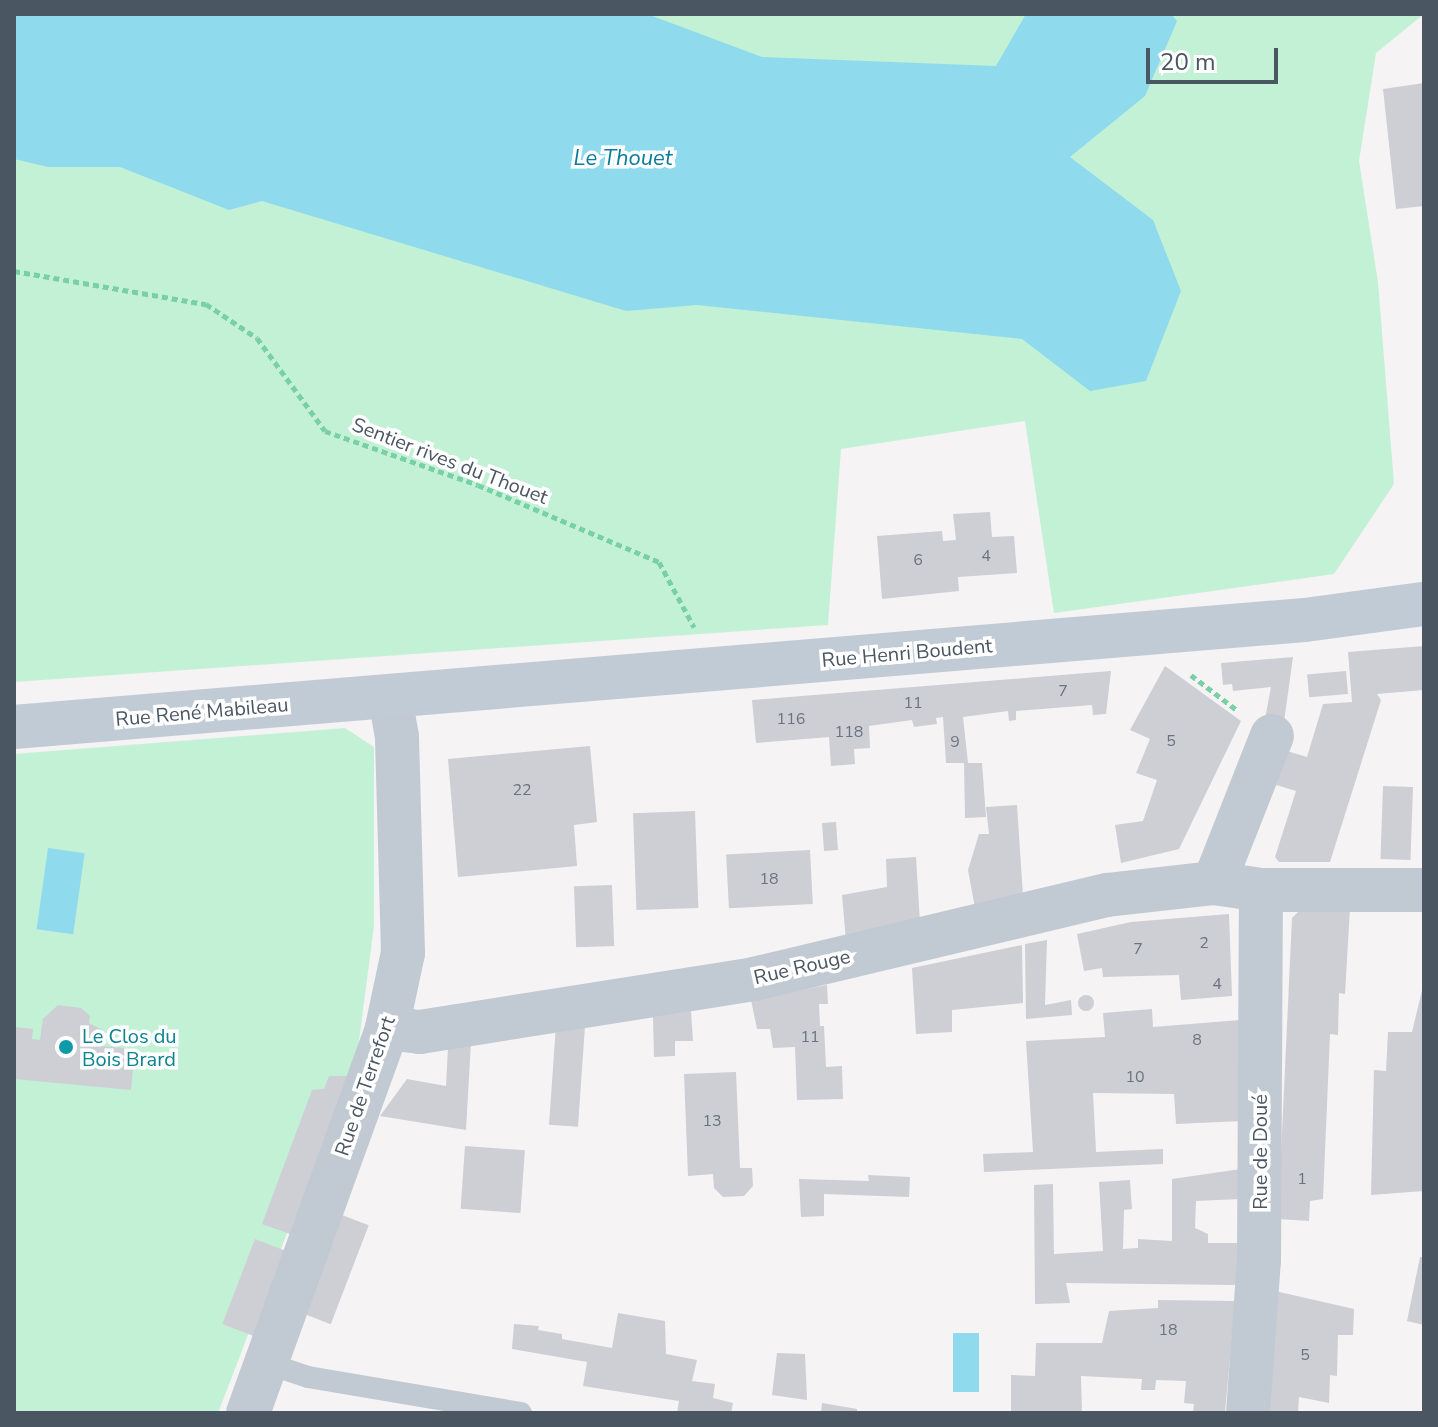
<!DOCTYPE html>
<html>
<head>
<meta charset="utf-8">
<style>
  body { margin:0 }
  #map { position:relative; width:1438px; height:1427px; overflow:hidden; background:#f5f3f3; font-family:"Nunito Sans",sans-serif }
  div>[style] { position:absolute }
  .green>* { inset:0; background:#c3f1d5 }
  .water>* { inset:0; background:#90daee; transform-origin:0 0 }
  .building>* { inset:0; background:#cdcfd5; transform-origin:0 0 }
  .round { border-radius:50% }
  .path>* { height:5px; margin-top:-2.5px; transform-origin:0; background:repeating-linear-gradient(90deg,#7ad0a6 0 6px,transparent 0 10px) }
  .lane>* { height:22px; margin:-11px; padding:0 11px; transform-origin:11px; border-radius:11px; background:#c1cad2 }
  .street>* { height:44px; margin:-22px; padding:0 22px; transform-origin:22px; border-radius:22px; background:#c1cad2 }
  .secondary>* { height:44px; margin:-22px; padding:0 22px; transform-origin:22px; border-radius:22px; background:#c1cbd6 }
  .dots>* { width:22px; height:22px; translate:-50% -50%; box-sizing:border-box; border:4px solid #fff; border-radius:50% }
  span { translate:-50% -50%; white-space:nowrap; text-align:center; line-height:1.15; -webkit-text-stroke:7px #fff; paint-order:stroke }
  .number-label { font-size:16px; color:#6b747e }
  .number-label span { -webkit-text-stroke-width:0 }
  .street-label { font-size:20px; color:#4a5661 }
  .culture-label { font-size:20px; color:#0d838f }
  .left { translate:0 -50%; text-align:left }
  .water-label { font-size:22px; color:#0c7c9b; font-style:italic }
  .frame { position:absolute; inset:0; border:16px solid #4a5661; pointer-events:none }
  .scale { position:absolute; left:1146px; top:48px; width:132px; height:36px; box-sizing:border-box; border:4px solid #4a5661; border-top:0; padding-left:10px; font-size:24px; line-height:28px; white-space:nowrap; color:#4a5661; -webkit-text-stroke:6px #fff; paint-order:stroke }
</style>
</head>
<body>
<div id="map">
  <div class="green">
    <i style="clip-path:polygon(14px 14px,1424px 14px,1376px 53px,1359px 161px,1378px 282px,1394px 484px,1334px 574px,1054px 613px,1025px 421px,841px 449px,828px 625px,14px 682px)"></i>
    <i style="clip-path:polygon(345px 728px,374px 747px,374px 926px,358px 1048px,218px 1413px,14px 1413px,14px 754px)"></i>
  </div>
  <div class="water">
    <i style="clip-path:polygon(14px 14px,647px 14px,762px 57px,996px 66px,1026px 14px,1171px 14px,1177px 21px,1145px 96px,1070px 157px,1153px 220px,1181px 291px,1146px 381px,1090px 391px,1022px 339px,697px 305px,626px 311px,262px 201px,229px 210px,120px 167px,48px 167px,14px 159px)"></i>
    <i style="left:48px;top:848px;width:37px;height:82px;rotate:8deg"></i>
    <i style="left:979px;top:1333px;width:59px;height:26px;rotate:90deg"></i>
  </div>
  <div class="building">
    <i style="clip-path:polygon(1424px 83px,1424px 206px,1396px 209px,1383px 89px)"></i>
    <i style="clip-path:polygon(990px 512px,992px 537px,1014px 536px,1017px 573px,958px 577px,959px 591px,882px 599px,877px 536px,942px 531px,943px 541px,956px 540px,953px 514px)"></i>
    <i style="clip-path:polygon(1424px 646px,1424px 690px,1377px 694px,1381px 700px,1330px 862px,1279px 862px,1275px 857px,1296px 791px,1276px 785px,1287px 751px,1307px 757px,1323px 704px,1352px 702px,1348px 652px)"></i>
    <i style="clip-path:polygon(1293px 657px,1284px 722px,1265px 719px,1271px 687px,1233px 691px,1232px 684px,1223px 685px,1221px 663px)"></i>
    <i style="clip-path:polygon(1165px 666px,1241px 721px,1179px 849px,1121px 863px,1115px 825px,1143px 821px,1157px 780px,1136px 773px,1150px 739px,1130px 730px)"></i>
    <i style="clip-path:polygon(1111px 671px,1106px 714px,1093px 715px,1092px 705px,1016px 711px,1016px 720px,1009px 721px,1008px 711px,963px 717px,968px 763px,982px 763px,986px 817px,965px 818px,964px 763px,946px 763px,943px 717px,936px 718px,937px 724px,914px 727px,912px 720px,869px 726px,870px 748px,854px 749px,855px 764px,831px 766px,829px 737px,756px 743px,752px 700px)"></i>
    <i style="left:1346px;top:671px;width:23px;height:39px;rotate:85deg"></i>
    <i style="clip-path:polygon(590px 746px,597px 822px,574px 825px,577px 866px,458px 877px,448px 759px)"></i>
    <i style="left:1413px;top:787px;width:73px;height:30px;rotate:92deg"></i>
    <i style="clip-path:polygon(1017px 805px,1023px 896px,975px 908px,968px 870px,979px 834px,989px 834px,986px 807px)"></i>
    <i style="left:695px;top:811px;width:97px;height:62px;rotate:88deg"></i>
    <i style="left:836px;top:822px;width:28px;height:14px;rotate:86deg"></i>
    <i style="left:810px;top:850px;width:54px;height:84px;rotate:87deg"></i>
    <i style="clip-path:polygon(916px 857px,920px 923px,846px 941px,842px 895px,887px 887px,886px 859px)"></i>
    <i style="left:612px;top:885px;width:61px;height:38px;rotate:88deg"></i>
    <i style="clip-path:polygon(1306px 904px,1350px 908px,1345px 994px,1339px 993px,1338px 1035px,1330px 1034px,1323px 1199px,1310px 1201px,1309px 1221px,1278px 1219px,1292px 918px)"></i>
    <i style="clip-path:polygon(1229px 914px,1232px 996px,1181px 1000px,1179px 975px,1103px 977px,1102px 968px,1084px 971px,1077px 934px,1131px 922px)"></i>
    <i style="clip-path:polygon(1047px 940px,1045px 1005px,1071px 1000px,1072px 1015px,1026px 1019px,1025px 944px)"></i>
    <i style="clip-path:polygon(1022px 945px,1023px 1003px,952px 1010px,952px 1032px,916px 1034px,912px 968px)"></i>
    <i style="clip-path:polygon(827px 985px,828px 1004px,819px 1004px,820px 1026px,824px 1026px,826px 1067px,842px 1066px,843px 1099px,797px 1100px,795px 1047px,773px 1048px,770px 1029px,757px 1029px,751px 1000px)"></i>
    <i style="clip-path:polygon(1423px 986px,1424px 1191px,1371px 1195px,1374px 1070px,1386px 1071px,1388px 1032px,1412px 1032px)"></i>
    <i class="round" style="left:1078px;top:995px;width:16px;height:16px"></i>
    <i style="clip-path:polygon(58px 1005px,81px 1008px,90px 1016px,89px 1023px,103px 1030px,102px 1046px,135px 1049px,131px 1090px,14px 1079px,14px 1027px,33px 1029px,32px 1039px,40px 1040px,43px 1019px)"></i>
    <i style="clip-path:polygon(1152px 1009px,1153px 1027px,1240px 1020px,1242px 1121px,1176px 1124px,1174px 1094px,1093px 1093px,1096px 1152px,1163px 1149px,1163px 1164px,984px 1172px,983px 1154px,1033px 1152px,1026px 1041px,1105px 1037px,1103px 1013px)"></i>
    <i style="clip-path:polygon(691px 1011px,693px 1041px,675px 1041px,675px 1056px,654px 1057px,653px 1017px)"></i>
    <i style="left:585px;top:1026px;width:101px;height:29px;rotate:94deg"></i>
    <i style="clip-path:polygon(471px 1042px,466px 1130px,380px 1116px,407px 1079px,446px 1086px,448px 1047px)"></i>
    <i style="clip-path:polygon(736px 1072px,740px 1168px,752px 1168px,753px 1186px,744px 1196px,723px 1197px,714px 1188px,713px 1174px,688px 1176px,684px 1074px)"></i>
    <i style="clip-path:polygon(329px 1076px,354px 1076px,293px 1235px,262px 1224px,312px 1090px,324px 1089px)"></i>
    <i style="left:465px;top:1146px;width:60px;height:63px;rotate:4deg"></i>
    <i style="clip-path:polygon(1241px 1169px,1240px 1199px,1196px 1201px,1195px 1228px,1208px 1234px,1208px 1243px,1239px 1243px,1236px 1285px,1066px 1283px,1070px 1303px,1035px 1304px,1034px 1185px,1053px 1184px,1054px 1254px,1103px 1251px,1099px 1182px,1130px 1180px,1132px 1209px,1124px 1210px,1123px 1249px,1138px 1248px,1138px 1239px,1172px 1241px,1172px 1179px)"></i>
    <i style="clip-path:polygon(868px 1175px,910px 1177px,909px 1197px,824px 1194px,824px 1216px,801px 1217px,799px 1179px,869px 1181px)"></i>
    <i style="left:337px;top:1213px;width:34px;height:106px;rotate:21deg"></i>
    <i style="left:255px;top:1239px;width:34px;height:91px;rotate:21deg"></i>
    <i style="clip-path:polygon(1420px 1257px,1424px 1257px,1424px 1325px,1407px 1321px)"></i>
    <i style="clip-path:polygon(1275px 1291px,1354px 1309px,1353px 1335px,1338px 1335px,1337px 1376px,1330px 1375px,1329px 1403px,1299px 1397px,1298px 1413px,1269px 1413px)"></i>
    <i style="clip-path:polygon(1158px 1300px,1235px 1301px,1225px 1413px,1193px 1413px,1194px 1404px,1184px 1403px,1186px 1381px,1156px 1380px,1155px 1390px,1141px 1390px,1142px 1379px,1081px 1376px,1082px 1413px,1011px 1413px,1011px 1375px,1035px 1376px,1036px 1343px,1102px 1343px,1109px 1311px,1158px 1308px)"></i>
    <i style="clip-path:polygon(618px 1313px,665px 1321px,666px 1354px,697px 1360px,692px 1381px,715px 1384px,713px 1398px,733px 1403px,731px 1413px,677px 1413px,679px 1401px,583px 1386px,587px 1362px,512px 1349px,514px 1324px,539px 1326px,538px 1330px,562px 1334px,562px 1339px,612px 1348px)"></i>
    <i style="clip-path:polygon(777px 1353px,805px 1354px,807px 1400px,772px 1395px)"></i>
    <i style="clip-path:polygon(822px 1403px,857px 1409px,857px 1413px,821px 1413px)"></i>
  </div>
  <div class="path">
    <i style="left:14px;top:271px;width:195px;rotate:9.8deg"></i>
    <i style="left:206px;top:304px;width:61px;rotate:33.7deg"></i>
    <i style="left:257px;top:338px;width:115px;rotate:53.8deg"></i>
    <i style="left:325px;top:431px;width:162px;rotate:19.4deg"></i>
    <i style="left:478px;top:485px;width:197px;rotate:23deg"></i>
    <i style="left:659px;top:562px;width:74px;rotate:61.7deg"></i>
    <i style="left:1191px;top:675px;width:58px;rotate:37.3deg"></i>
  </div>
  <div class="lane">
    <i style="left:266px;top:1363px;width:44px;rotate:18.4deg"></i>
    <i style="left:308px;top:1377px;width:216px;rotate:9.6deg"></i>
  </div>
  <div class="street">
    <i style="left:1214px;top:883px;width:158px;rotate:-68.5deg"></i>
    <i style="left:387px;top:1028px;width:33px;rotate:7deg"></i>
    <i style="left:420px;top:1032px;width:338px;rotate:-9deg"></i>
    <i style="left:754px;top:979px;width:363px;rotate:-13.4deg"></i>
    <i style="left:1107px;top:895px;width:108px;rotate:-6.4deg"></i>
    <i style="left:1214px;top:883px;width:48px;rotate:8.5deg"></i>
    <i style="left:1261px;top:890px;width:163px"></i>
    <i style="left:248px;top:1413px;width:409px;rotate:-70.1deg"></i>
    <i style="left:387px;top:1028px;width:77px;rotate:-78deg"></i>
    <i style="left:403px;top:953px;width:216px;rotate:-91.6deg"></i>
    <i style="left:397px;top:737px;width:41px;rotate:-99.9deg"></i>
    <i style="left:1248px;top:1413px;width:152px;rotate:-85.9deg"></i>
    <i style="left:1259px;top:1261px;width:371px;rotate:-89.7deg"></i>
  </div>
  <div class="secondary">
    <i style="left:14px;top:727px;width:1295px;rotate:-4.74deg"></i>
    <i style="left:1305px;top:620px;width:120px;rotate:-7.7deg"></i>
  </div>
  <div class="dots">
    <i style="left:66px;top:1047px;background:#0f9aa8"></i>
  </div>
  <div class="number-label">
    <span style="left:986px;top:556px">4</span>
    <span style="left:918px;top:560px">6</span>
    <span style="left:1063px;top:691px">7</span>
    <span style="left:913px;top:703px">11</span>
    <span style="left:791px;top:719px">116</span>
    <span style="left:849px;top:732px">118</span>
    <span style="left:1171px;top:741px">5</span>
    <span style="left:955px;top:742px">9</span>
    <span style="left:522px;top:790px">22</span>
    <span style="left:769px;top:879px">18</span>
    <span style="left:1204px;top:943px">2</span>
    <span style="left:1138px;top:949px">7</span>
    <span style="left:1217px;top:984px">4</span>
    <span style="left:810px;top:1037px">11</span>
    <span style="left:1197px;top:1040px">8</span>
    <span style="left:1135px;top:1077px">10</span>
    <span style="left:712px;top:1121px">13</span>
    <span style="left:1302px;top:1179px">1</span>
    <span style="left:1168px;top:1330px">18</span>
    <span style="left:1305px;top:1355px">5</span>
  </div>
  <div class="street-label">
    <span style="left:450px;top:461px;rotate:21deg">Sentier rives du Thouet</span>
    <span style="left:907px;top:653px;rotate:-5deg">Rue Henri Boudent</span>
    <span style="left:202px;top:712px;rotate:-5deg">Rue René Mabileau</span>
    <span style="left:802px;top:967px;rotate:-13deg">Rue Rouge</span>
    <span style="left:365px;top:1086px;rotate:-71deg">Rue de Terrefort</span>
    <span style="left:1260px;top:1152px;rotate:-90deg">Rue de Doué</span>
  </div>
  <div class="culture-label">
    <span class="left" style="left:82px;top:1048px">Le Clos du<br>Bois Brard</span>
  </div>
  <div class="water-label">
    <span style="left:623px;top:159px">Le Thouet</span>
  </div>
  <div class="frame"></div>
  <div class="scale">20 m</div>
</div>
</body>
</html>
